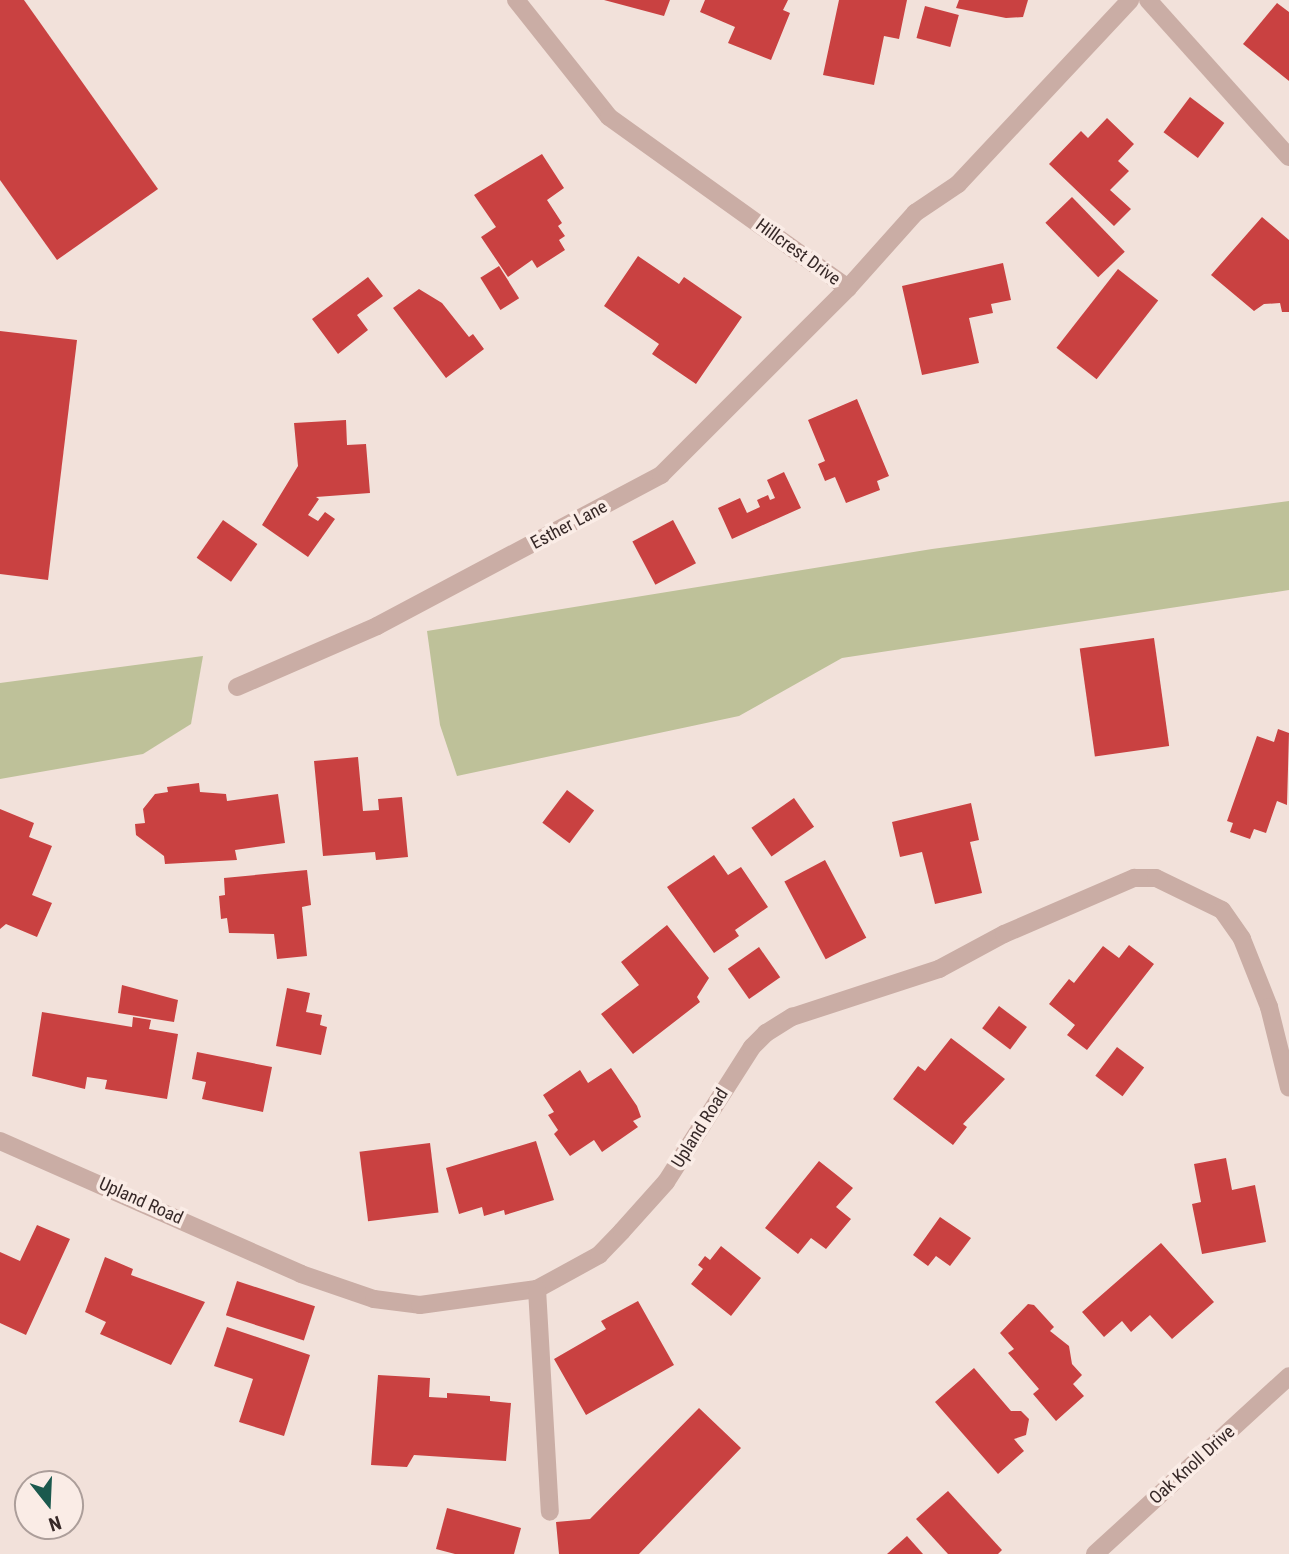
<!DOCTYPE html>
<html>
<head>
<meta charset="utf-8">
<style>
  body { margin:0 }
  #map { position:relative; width:1289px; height:1554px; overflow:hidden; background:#f2e1da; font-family:"Roboto Condensed",sans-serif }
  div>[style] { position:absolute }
  .green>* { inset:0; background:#bec199 }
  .building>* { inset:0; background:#c94141; transform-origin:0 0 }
  .minor>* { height:18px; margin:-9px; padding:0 9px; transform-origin:9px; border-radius:9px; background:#caada5 }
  span { translate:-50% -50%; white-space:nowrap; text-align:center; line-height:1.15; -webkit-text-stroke:7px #faece6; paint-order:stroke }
  .street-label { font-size:18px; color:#362827 }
  .north { position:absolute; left:14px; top:1470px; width:70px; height:70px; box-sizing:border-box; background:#faece6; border:2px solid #ac9e9a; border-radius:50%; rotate:162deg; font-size:19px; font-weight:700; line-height:28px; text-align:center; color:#362827 }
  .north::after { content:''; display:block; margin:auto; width:24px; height:32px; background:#1b594e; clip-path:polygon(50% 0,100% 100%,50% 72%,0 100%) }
</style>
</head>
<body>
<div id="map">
  <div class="green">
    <i style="clip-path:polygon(1289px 501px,1289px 590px,842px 658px,739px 716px,457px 776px,440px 725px,427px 631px,932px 549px)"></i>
    <i style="clip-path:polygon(203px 656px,191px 724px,143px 754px,0 779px,0 683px)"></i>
  </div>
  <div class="building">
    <i style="clip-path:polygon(0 0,24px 0,158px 189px,57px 260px,0 180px)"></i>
    <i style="clip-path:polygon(604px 0,670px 0,664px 16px)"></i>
    <i style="clip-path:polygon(705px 0,788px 0,783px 10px,790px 13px,771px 60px,728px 43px,735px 27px,700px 12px)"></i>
    <i style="clip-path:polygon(839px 0,907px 0,899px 39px,884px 36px,874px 85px,823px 75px)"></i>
    <i style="clip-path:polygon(959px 0,1028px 0,1023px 17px,1006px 18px,956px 8px)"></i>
    <i style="clip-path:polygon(1277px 3px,1289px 12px,1289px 81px,1243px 44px)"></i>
    <i style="left:925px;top:6px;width:35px;height:33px;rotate:15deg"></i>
    <i style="left:1190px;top:97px;width:43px;height:44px;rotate:37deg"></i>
    <i style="clip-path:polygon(1107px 118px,1134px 144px,1118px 161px,1129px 171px,1110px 190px,1131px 209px,1114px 226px,1049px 164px,1081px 131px,1088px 138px)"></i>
    <i style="clip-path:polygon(542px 154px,564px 188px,547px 200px,562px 223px,558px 226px,565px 236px,559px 240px,565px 250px,537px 268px,532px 260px,508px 277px,481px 237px,496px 227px,474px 195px)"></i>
    <i style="left:1072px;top:197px;width:76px;height:37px;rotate:46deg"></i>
    <i style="clip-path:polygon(1262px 217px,1289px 240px,1289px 312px,1282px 312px,1280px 303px,1264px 304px,1254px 311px,1211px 275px)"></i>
    <i style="clip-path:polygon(638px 256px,679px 284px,684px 277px,742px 317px,696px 384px,652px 354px,659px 344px,604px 306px)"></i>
    <i style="clip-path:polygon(1003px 263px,1011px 300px,991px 304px,993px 313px,969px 318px,979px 363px,922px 375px,902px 286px)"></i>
    <i style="left:499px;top:266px;width:38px;height:22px;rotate:58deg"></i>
    <i style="left:1118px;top:269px;width:51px;height:100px;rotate:38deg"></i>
    <i style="clip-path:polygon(368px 277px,383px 296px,357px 315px,368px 330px,338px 354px,312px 319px)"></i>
    <i style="clip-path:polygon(419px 289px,442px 303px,469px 337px,473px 334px,484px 349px,446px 378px,393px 308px)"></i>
    <i style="clip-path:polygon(0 331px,77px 340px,48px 580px,0 574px)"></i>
    <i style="clip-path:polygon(857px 399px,889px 476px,877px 481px,880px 490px,846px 503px,835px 477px,825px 481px,818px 464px,825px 461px,808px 420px)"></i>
    <i style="clip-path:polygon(346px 420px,347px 445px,366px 444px,370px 493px,316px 497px,319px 499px,308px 515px,318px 521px,325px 512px,335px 519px,308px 557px,262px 525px,298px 466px,294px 423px)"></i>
    <i style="clip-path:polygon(784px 472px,801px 508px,732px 539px,718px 508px,740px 498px,747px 513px,760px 507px,757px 500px,768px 495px,770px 500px,775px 498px,767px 480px)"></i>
    <i style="left:223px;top:520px;width:42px;height:46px;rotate:35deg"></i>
    <i style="left:673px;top:520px;width:49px;height:46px;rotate:62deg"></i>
    <i style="left:1154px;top:638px;width:109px;height:75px;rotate:82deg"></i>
    <i style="clip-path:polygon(1278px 729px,1289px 733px,1287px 805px,1277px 801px,1266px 833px,1254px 829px,1250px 839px,1230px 832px,1233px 823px,1227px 821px,1257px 736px,1274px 742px)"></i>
    <i style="clip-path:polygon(358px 757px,363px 811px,379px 810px,378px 799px,402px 797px,408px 857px,376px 860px,375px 852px,323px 856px,314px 761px)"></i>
    <i style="clip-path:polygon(199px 783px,200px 792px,226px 794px,227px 801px,278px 794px,285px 843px,235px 850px,237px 860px,165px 864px,164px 856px,136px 835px,135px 824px,145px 823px,143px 809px,155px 794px,168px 792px,167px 787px)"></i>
    <i style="left:567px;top:790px;width:34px;height:41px;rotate:37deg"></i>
    <i style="left:794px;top:798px;width:35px;height:52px;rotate:55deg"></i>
    <i style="clip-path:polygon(971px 803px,979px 840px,970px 842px,982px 893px,935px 904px,922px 852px,900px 857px,892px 822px)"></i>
    <i style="clip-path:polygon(0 809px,34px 823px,29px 837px,52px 846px,32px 895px,52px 903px,37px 937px,6px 924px,0 929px)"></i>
    <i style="clip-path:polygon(714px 855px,728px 875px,741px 867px,768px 907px,735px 930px,739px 936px,714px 953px,667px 887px)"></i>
    <i style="left:825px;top:860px;width:88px;height:46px;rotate:62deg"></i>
    <i style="clip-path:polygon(307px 870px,311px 905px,302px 907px,307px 956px,277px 959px,274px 934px,229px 933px,227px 918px,221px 919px,219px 896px,225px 895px,224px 878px)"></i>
    <i style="clip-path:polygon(667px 925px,709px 978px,697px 997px,700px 1002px,633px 1054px,601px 1014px,639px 985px,621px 962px)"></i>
    <i style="clip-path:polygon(1129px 945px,1154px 964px,1087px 1050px,1067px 1035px,1075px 1025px,1049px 1004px,1069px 979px,1074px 983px,1103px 946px,1119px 958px)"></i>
    <i style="left:759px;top:947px;width:37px;height:38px;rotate:55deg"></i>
    <i style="clip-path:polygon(122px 985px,178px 1000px,174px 1022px,118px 1013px)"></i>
    <i style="clip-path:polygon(287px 988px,310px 993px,306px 1012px,322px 1015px,320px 1025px,327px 1027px,321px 1055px,276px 1046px)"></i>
    <i style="left:999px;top:1006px;width:35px;height:28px;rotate:37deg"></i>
    <i style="clip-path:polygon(42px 1012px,132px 1027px,133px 1017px,151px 1020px,149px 1029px,178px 1034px,167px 1099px,105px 1089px,107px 1080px,87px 1077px,85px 1089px,32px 1076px)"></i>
    <i style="clip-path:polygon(951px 1038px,1005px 1079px,963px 1124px,967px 1127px,953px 1145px,893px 1099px,918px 1066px,925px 1071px)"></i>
    <i style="left:1117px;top:1047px;width:34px;height:36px;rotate:37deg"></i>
    <i style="clip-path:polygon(197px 1052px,272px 1067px,263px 1112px,202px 1099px,206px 1082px,192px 1079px)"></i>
    <i style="clip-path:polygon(611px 1068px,637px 1106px,641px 1117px,633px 1121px,638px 1127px,602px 1152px,594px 1140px,570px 1156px,554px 1134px,558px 1130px,548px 1115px,554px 1112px,543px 1095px,580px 1070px,588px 1083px)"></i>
    <i style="clip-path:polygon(536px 1141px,554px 1200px,505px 1215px,504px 1210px,484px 1216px,482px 1207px,459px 1214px,446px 1168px)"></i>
    <i style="left:430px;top:1143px;width:70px;height:71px;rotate:83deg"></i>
    <i style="clip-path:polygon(1226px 1158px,1232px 1190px,1255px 1185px,1266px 1242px,1202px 1254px,1192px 1204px,1201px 1202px,1194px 1164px)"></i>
    <i style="clip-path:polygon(819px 1161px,853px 1188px,836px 1207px,851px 1219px,826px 1249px,811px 1238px,798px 1254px,765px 1228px)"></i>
    <i style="clip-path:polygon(940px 1217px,971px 1238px,950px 1266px,936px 1256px,928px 1266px,913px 1255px)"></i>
    <i style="clip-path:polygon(37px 1225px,70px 1239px,26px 1335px,0 1323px,0 1252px,20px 1261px)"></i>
    <i style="clip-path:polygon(1161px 1243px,1214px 1302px,1172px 1339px,1150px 1315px,1131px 1332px,1122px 1321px,1104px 1337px,1082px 1312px)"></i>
    <i style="clip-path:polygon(721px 1246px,761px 1278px,731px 1316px,691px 1284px,703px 1269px,698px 1265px,705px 1256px,710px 1260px)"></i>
    <i style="clip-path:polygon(105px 1257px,133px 1269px,131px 1275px,205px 1302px,171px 1365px,100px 1334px,106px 1322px,85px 1312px)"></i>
    <i style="left:237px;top:1281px;width:82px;height:36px;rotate:18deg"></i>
    <i style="clip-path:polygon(638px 1301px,674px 1365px,586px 1415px,554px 1359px,606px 1329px,601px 1321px)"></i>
    <i style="clip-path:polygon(1028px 1304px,1034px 1305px,1054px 1327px,1050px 1331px,1069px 1346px,1072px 1364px,1082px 1375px,1073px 1384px,1084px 1396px,1056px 1421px,1033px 1394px,1039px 1389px,1008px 1353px,1014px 1349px,1000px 1333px)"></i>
    <i style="clip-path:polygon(227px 1327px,310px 1355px,284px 1436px,239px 1422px,253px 1379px,214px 1366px)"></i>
    <i style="clip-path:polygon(974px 1368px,1011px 1411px,1021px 1411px,1029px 1419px,1026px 1435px,1014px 1439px,1024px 1451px,998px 1474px,935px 1402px)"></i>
    <i style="clip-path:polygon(378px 1375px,430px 1378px,429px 1397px,447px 1398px,447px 1393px,490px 1396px,490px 1401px,511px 1403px,506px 1461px,414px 1455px,407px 1467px,371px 1465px)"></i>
    <i style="clip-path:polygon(699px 1408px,741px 1448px,639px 1554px,559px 1554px,556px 1522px,590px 1519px)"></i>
    <i style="clip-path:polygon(948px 1491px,1002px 1550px,998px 1554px,948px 1554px,916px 1519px)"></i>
    <i style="clip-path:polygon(447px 1508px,521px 1528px,514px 1554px,455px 1554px,436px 1549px)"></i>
    <i style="clip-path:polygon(907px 1536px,923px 1554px,887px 1554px)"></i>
  </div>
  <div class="minor">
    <i style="left:516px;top:0;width:149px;rotate:51.5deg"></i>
    <i style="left:609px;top:117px;width:294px;rotate:35.6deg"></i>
    <i style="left:848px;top:288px;width:101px;rotate:-48.2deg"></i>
    <i style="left:915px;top:213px;width:52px;rotate:-34deg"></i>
    <i style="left:958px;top:184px;width:252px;rotate:-46.9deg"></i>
    <i style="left:1148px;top:0;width:211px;rotate:48.1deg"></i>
    <i style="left:237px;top:687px;width:153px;rotate:-23.5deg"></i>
    <i style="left:377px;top:626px;width:322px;rotate:-28deg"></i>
    <i style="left:661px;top:475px;width:264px;rotate:-45deg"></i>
    <i style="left:0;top:1141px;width:329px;rotate:23.8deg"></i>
    <i style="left:301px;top:1274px;width:77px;rotate:18.9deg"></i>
    <i style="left:374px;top:1299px;width:46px;rotate:7.4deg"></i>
    <i style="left:420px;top:1305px;width:118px;rotate:-7.8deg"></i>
    <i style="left:537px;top:1289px;width:71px;rotate:-28.7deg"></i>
    <i style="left:599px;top:1255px;width:33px;rotate:-46deg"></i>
    <i style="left:622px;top:1231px;width:66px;rotate:-48.1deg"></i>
    <i style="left:666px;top:1182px;width:160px;rotate:-57.5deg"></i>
    <i style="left:752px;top:1047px;width:20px;rotate:-45deg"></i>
    <i style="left:766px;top:1033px;width:31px;rotate:-32deg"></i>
    <i style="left:792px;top:1017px;width:155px;rotate:-18.1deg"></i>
    <i style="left:939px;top:969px;width:74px;rotate:-28.3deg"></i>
    <i style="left:1004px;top:934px;width:142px;rotate:-23.3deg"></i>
    <i style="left:1134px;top:878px;width:22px"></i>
    <i style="left:1156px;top:878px;width:73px;rotate:25.9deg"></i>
    <i style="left:1222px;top:910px;width:35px;rotate:55deg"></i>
    <i style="left:1242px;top:939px;width:73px;rotate:68.3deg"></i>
    <i style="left:1269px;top:1007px;width:83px;rotate:76.1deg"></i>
    <i style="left:537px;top:1289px;width:223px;rotate:86.7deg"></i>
    <i style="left:1095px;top:1554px;width:263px;rotate:-42.5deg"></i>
  </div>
  <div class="street-label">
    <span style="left:798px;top:252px;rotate:36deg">Hillcrest Drive</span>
    <span style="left:569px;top:525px;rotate:-28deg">Esther Lane</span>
    <span style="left:700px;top:1128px;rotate:-58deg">Upland Road</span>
    <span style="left:141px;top:1201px;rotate:24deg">Upland Road</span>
    <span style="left:1192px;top:1465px;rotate:-42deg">Oak Knoll Drive</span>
  </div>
  <div class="north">N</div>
</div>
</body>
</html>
